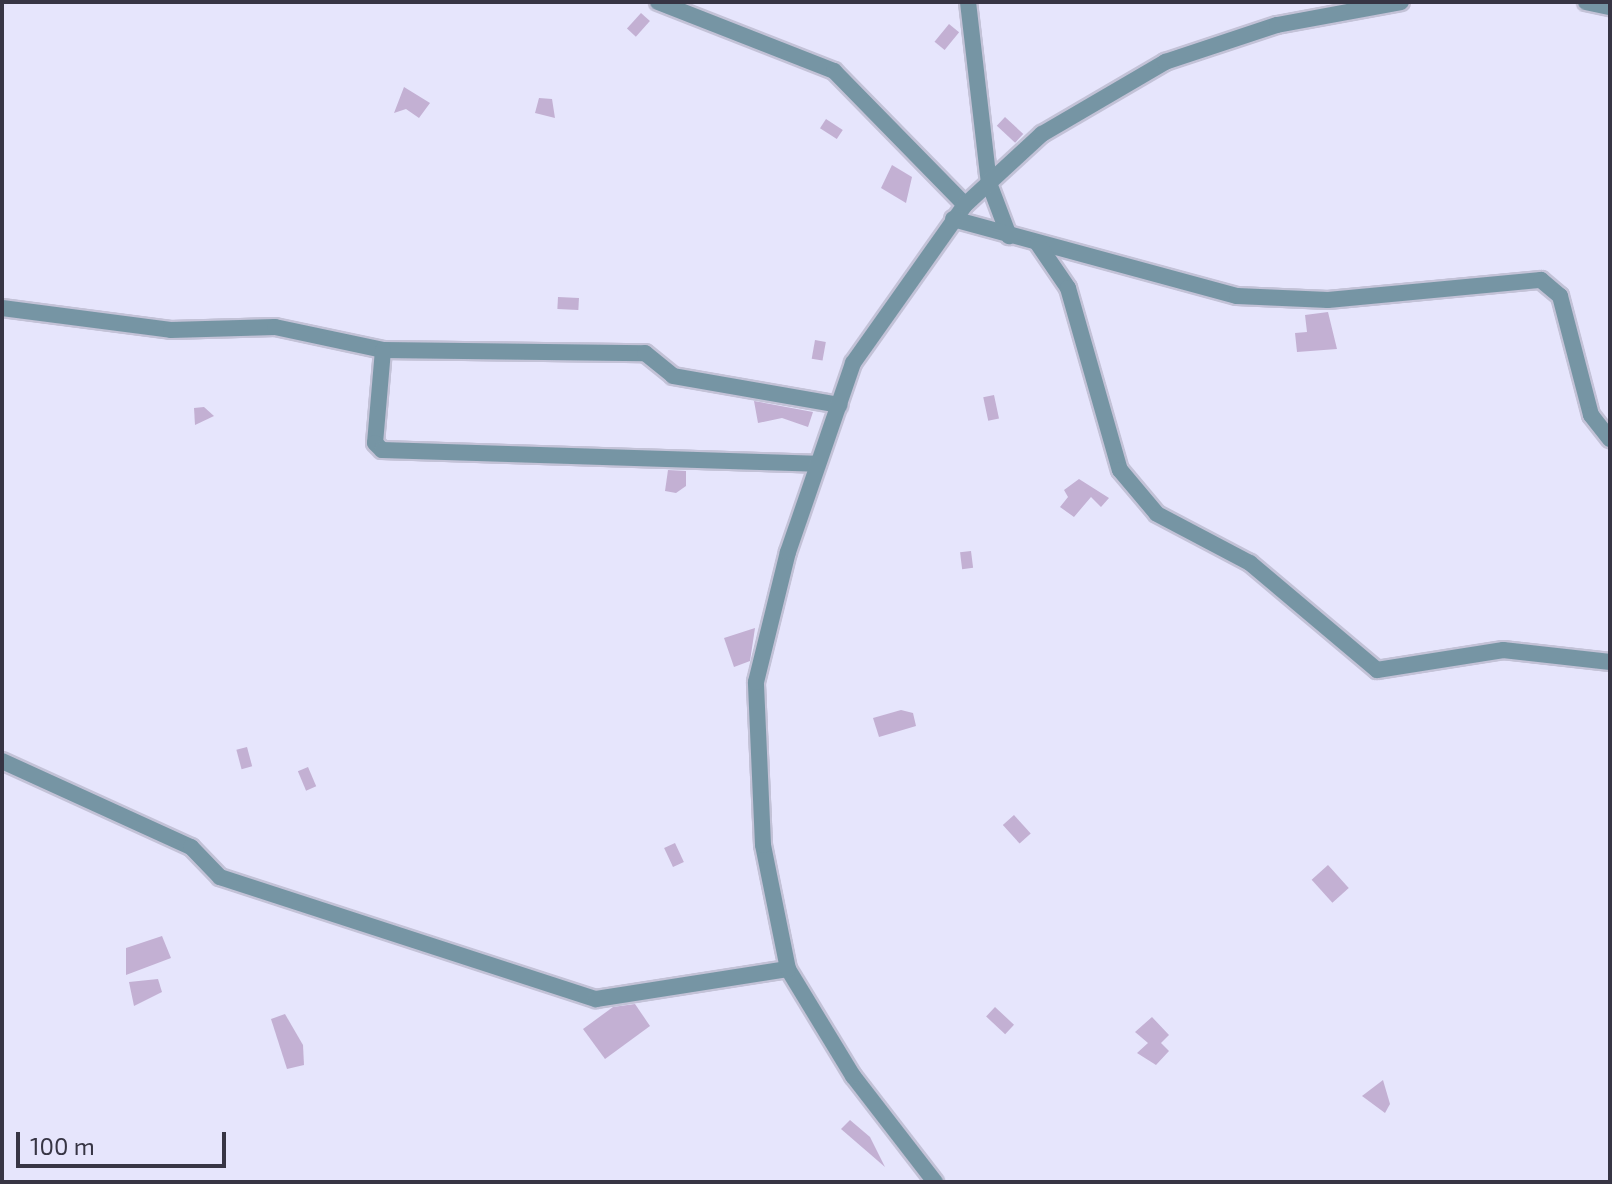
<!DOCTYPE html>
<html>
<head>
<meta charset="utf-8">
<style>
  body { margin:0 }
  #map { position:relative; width:1612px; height:1184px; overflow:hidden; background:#e6e5fc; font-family:"Exo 2",sans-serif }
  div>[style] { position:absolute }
  .building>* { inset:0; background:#c3b0d3; transform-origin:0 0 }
  .roads { filter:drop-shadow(2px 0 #c3c2d7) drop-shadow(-2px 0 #c3c2d7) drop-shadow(0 2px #c3c2d7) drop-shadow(0 -2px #c3c2d7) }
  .street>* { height:16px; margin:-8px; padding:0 8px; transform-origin:8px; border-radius:8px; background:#7695a4 }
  span { translate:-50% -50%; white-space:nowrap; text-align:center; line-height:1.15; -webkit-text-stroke:6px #e6e5fc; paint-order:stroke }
  .frame { position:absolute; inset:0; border:4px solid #373544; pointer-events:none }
  .scale { position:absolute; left:16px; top:1132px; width:210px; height:36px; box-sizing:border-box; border:4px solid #373544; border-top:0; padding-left:10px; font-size:24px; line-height:28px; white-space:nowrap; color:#373544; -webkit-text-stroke:6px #e6e5fc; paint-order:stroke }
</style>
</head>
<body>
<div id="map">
  <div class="building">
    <i style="left:641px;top:13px;width:12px;height:21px;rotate:42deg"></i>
    <i style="left:949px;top:24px;width:13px;height:23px;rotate:39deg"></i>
    <i style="clip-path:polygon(404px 87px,430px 103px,419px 118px,406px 109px,394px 113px)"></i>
    <i style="clip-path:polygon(539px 98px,552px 99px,555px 118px,535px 113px)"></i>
    <i style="left:1005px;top:117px;width:25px;height:12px;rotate:43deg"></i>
    <i style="left:826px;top:119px;width:20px;height:11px;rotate:33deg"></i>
    <i style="clip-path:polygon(892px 165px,912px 177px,906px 203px,881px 188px)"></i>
    <i style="left:558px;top:297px;width:21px;height:12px;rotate:3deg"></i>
    <i style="clip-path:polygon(1328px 312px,1337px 349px,1297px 352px,1295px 333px,1307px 332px,1305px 315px)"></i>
    <i style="left:815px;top:340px;width:11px;height:19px;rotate:10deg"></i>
    <i style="left:994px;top:395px;width:24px;height:11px;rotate:78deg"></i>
    <i style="clip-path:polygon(754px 401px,813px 412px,808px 427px,782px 418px,758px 423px)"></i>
    <i style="clip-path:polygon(204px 407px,214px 416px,195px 425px,194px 408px)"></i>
    <i style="clip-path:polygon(668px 470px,686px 471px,686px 486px,676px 493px,665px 491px)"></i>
    <i style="clip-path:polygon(1079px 479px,1109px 498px,1101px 507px,1091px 497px,1074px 517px,1060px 507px,1068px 497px,1064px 490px)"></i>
    <i style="left:971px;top:551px;width:17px;height:11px;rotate:83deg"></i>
    <i style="clip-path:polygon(755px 628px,750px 661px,734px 667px,724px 638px)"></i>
    <i style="clip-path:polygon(901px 710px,913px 713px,916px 726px,879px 737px,873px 718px)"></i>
    <i style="left:247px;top:747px;width:20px;height:11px;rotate:75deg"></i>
    <i style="left:308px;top:767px;width:21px;height:11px;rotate:67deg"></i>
    <i style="left:1014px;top:815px;width:25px;height:15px;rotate:48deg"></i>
    <i style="left:675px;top:843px;width:21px;height:12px;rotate:65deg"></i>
    <i style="left:1328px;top:865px;width:31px;height:22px;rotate:48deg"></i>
    <i style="clip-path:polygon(162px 936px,171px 958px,126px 975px,126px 948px)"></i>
    <i style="clip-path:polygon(158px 979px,162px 992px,134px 1006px,129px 982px)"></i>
    <i style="clip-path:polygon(635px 1004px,650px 1026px,605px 1059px,583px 1029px,613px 1007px)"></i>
    <i style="left:995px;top:1007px;width:26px;height:13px;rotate:43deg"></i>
    <i style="clip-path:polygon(285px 1014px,303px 1045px,304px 1065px,287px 1069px,271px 1019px)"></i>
    <i style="clip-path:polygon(1152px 1017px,1169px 1035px,1161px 1043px,1169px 1051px,1156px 1065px,1137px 1053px,1148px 1043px,1135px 1032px)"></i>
    <i style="clip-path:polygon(1383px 1080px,1390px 1104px,1385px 1113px,1362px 1096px)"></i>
    <i style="clip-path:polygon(850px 1120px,870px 1137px,885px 1167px,841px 1129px)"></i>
  </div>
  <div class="roads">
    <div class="street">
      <i style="left:658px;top:2px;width:189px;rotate:21.4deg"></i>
      <i style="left:834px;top:71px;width:187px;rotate:45.6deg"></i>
      <i style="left:968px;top:2px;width:182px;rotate:83.4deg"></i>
      <i style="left:989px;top:183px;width:57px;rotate:69.3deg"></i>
      <i style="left:1586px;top:2px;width:25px;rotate:12deg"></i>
      <i style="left:953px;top:219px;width:294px;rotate:15.2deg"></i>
      <i style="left:1237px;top:296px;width:91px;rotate:2.5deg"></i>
      <i style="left:1328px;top:300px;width:214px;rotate:-5.4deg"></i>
      <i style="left:1541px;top:280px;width:25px;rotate:40deg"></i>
      <i style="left:1560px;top:296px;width:123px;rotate:75.4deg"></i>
      <i style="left:1591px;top:415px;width:31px;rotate:52deg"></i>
      <i style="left:1038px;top:244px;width:53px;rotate:55.7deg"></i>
      <i style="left:1068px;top:288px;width:189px;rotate:74.1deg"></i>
      <i style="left:1120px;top:470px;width:57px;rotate:49.9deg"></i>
      <i style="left:1157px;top:514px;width:105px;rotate:27.8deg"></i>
      <i style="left:1250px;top:563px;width:166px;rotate:40.1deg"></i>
      <i style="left:1377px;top:670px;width:128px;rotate:-9deg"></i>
      <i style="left:1503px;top:650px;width:108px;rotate:6.4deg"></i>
      <i style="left:2px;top:308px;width:170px;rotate:7.4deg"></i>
      <i style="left:171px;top:330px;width:104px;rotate:-1.7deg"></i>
      <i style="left:275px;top:327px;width:110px;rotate:12deg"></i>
      <i style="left:383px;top:350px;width:262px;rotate:0.7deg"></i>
      <i style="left:645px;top:353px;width:36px;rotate:39deg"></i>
      <i style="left:673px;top:376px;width:169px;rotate:9.9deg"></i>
      <i style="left:383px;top:350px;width:93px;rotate:94.9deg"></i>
      <i style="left:375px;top:443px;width:10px;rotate:45deg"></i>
      <i style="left:382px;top:450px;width:434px;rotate:1.8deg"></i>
      <i style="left:2px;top:761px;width:208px;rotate:24.5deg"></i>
      <i style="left:191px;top:847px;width:42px;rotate:46deg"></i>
      <i style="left:220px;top:877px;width:395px;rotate:18deg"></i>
      <i style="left:596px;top:999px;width:194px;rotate:-8.9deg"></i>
      <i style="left:935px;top:1182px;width:134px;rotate:-127.7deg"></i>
      <i style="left:853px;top:1076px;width:125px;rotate:-121.3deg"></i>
      <i style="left:788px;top:969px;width:126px;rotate:-101.4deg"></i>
      <i style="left:763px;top:845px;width:163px;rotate:-92.5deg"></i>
      <i style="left:756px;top:682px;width:134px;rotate:-76.2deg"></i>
      <i style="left:788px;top:552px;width:200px;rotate:-71deg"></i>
      <i style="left:853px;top:363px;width:194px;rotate:-54.7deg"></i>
      <i style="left:965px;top:205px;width:105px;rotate:-42.7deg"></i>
      <i style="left:1042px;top:134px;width:143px;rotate:-30.3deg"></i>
      <i style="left:1165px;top:62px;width:118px;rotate:-18.3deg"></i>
      <i style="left:1277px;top:25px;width:126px;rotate:-10.5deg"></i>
    </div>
  </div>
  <div class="frame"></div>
  <div class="scale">100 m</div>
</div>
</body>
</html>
